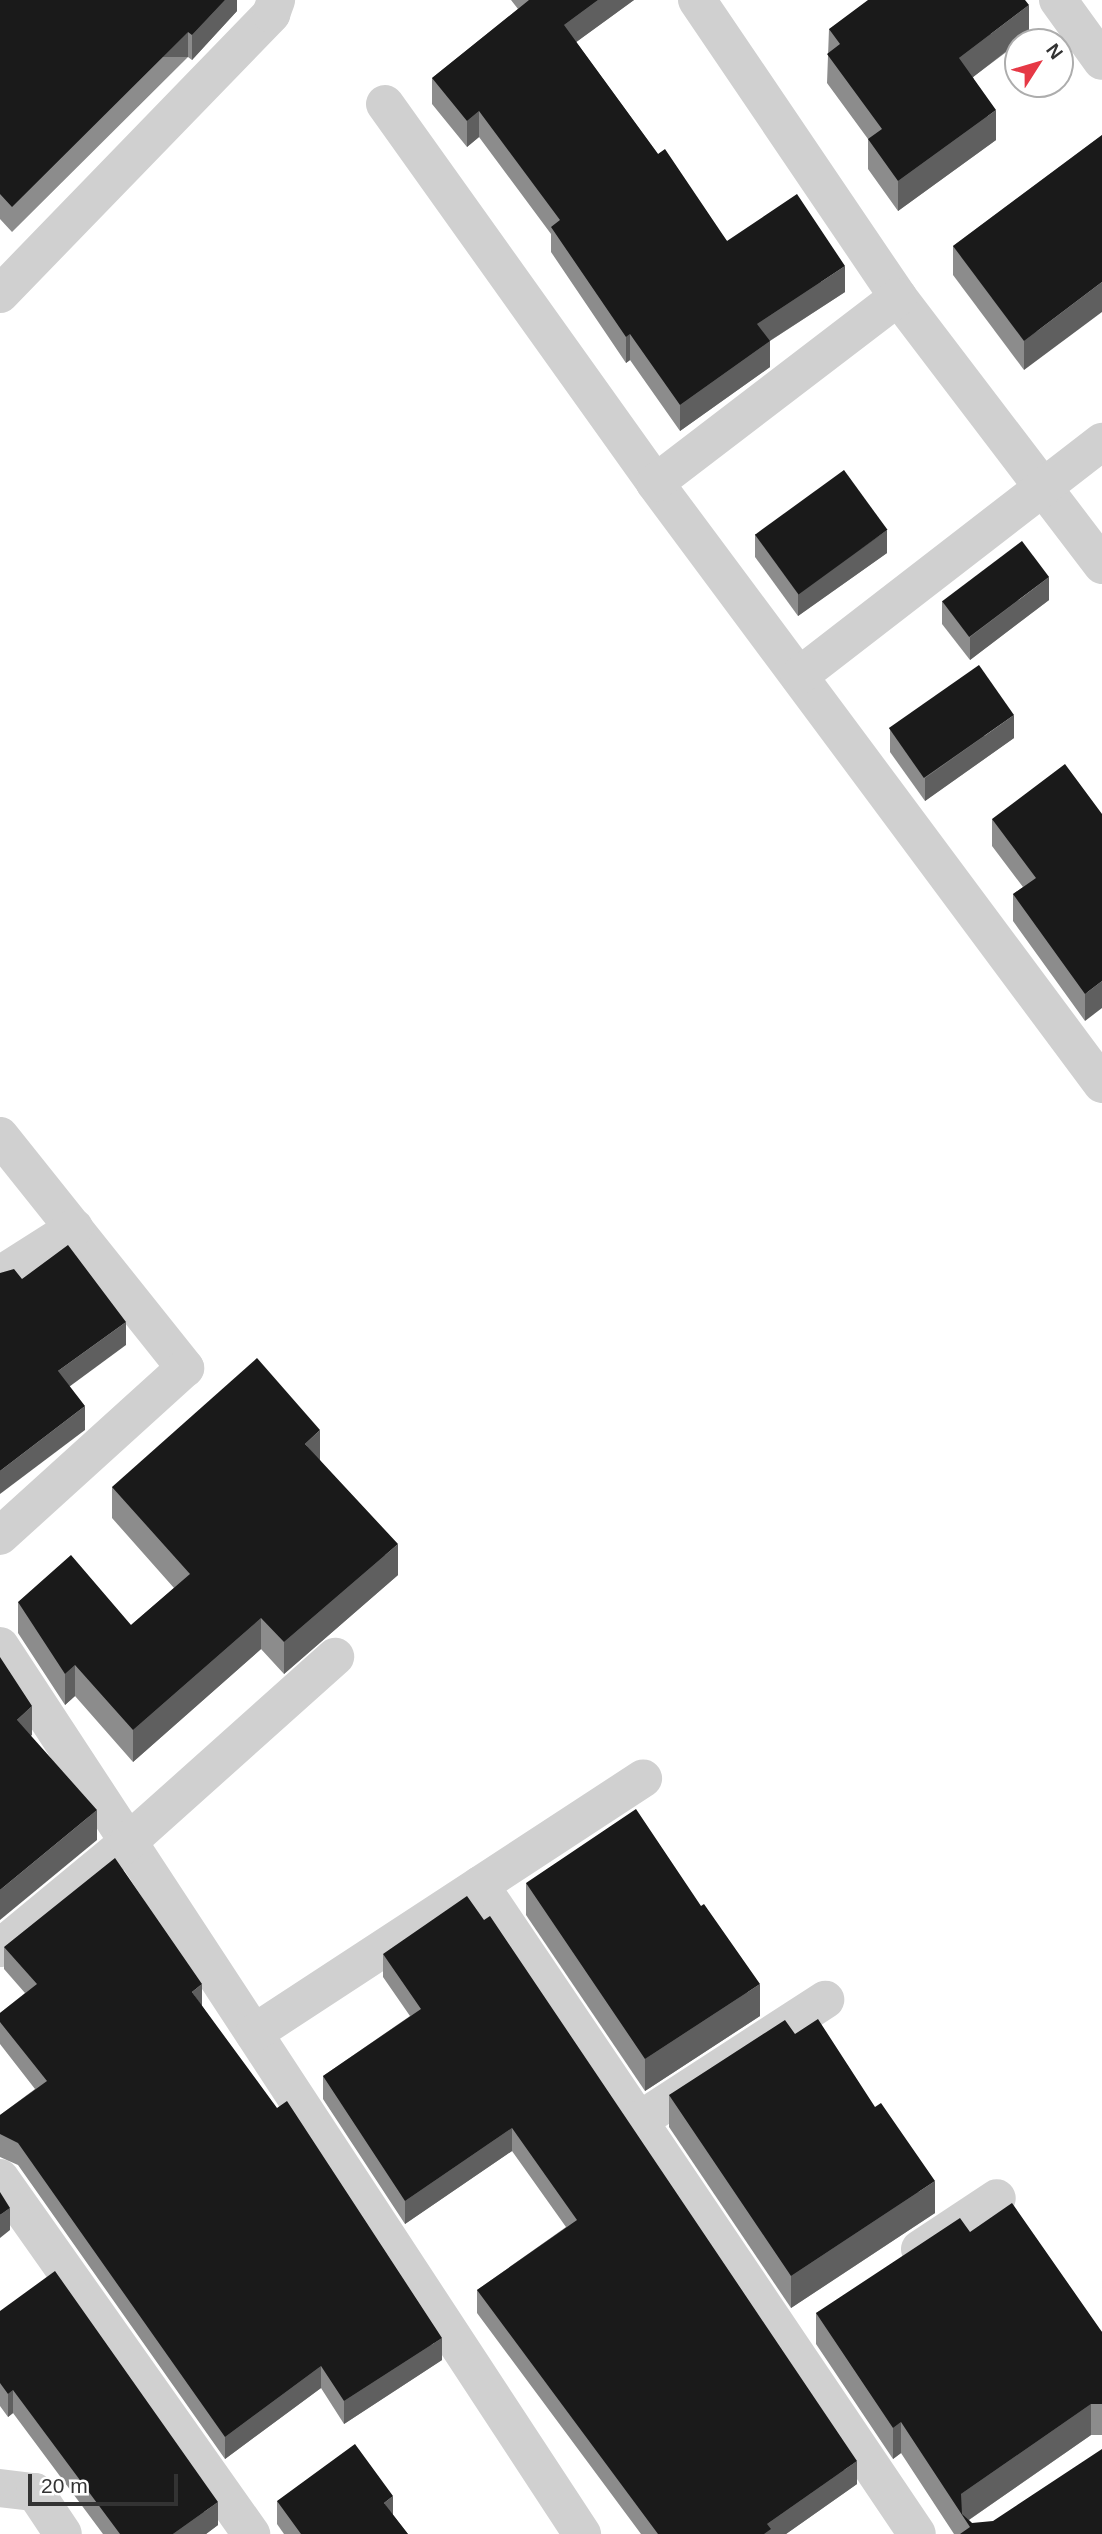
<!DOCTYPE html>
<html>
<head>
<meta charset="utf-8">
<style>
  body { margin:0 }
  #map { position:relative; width:1102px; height:2534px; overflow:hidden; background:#fff; font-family:Helvetica,sans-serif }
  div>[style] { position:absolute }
  .minor>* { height:38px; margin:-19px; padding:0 19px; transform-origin:19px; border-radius:19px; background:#d0d0d0 }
  .wall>* { inset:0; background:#8c8c8c }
  .shaded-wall>* { inset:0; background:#5f5f5f; transform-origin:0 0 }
  .building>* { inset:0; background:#1a1a1a; transform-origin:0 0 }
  span { translate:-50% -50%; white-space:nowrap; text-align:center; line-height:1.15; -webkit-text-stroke:7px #fff; paint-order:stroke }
  .north { position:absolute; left:1004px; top:28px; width:70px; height:70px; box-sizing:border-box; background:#fff; border:2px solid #adadad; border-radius:50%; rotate:53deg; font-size:19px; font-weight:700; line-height:28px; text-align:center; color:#333 }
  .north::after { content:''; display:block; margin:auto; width:24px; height:32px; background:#e63946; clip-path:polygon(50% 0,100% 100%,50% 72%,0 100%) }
  .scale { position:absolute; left:28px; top:2474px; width:150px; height:32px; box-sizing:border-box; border:4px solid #333; border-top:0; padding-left:9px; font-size:21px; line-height:24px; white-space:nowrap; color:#333; -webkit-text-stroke:5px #fff; paint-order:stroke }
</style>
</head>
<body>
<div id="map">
  <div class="minor">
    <i style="left:697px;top:0;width:359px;rotate:55.9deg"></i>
    <i style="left:898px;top:297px;width:337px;rotate:52.7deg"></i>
    <i style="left:1058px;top:0;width:75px;rotate:54.2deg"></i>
    <i style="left:385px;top:104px;width:465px;rotate:54.5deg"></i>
    <i style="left:655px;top:483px;width:749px;rotate:53.36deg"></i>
    <i style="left:0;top:294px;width:390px;rotate:-45.9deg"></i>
    <i style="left:271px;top:14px;width:15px;rotate:-70deg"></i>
    <i style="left:655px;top:483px;width:306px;rotate:-37.4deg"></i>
    <i style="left:799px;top:676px;width:383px;rotate:-37.7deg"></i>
    <i style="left:0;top:1136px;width:297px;rotate:51.4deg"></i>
    <i style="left:185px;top:1368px;width:250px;rotate:137.8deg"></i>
    <i style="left:0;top:1275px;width:88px;rotate:-32.4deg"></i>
    <i style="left:0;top:1646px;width:1062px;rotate:56.76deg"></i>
    <i style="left:480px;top:1885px;width:782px;rotate:56.05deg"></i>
    <i style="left:0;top:1948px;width:166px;rotate:-39.6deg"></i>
    <i style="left:128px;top:1842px;width:278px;rotate:-41.8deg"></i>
    <i style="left:254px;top:2033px;width:465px;rotate:-33.2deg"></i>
    <i style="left:640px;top:2120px;width:221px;rotate:-33deg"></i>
    <i style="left:0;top:2178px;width:436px;rotate:54.8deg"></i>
    <i style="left:920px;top:2249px;width:92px;rotate:-33.5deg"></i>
    <i style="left:0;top:2488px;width:35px;rotate:7deg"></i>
    <i style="left:35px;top:2492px;width:50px;rotate:56.3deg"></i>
  </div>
  <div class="wall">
    <i style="clip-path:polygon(0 0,237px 0,237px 11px,192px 60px,188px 57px,12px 232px,0 219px)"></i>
    <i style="clip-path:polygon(511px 0,634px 0,576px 42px,658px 154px,727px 241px,845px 292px,770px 341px,770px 367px,680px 431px,630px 360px,626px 363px,551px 252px,551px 234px,479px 137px,467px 147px,432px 104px,432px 78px,518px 9px)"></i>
    <i style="clip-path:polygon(829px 29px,1029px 35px,973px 77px,996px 140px,898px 211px,868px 169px,868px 139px,827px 83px)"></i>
    <i style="clip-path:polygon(1102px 135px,1024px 370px,953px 275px,953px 246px)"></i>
    <i style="clip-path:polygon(755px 534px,887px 553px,798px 616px,755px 557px)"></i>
    <i style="clip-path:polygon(1049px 600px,970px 660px,942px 624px,942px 601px)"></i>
    <i style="clip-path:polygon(890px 729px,1014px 738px,925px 801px,890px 752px)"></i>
    <i style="clip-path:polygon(1102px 814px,1085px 1021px,1013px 921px,1013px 894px,1023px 887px,992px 846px,992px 819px)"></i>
    <i style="clip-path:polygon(320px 1460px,398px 1575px,284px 1674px,261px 1649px,133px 1762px,75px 1696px,65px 1705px,18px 1633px,18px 1602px,131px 1625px,174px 1588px,112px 1518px,112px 1487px)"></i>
    <i style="clip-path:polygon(526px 1883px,701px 1906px,760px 2016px,645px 2091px,526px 1915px)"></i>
    <i style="clip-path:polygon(4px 1947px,202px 2006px,442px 2360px,344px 2424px,321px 2388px,225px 2459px,18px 2165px,0 2157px,0 2115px,35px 2089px,0 2044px,0 2013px,25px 1993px,4px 1969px)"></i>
    <i style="clip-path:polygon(383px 1954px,857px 2484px,786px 2534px,641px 2534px,477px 2313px,477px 2290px,566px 2227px,512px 2151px,405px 2224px,323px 2099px,323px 2076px,410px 2016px,383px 1977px)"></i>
    <i style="clip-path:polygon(795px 2034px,935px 2213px,791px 2308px,669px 2127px,669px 2095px)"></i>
    <i style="clip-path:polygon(970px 2232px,1102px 2332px,1102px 2435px,1091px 2435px,969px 2520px,972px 2523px,1102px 2534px,954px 2534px,901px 2453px,893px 2459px,816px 2344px,816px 2313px)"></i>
    <i style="clip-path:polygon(0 2311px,218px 2525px,206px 2534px,103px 2534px,13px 2413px,8px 2417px,0 2406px)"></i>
    <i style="clip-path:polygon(277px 2501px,393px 2515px,408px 2534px,284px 2534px,277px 2524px)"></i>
  </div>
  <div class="shaded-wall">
    <i style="clip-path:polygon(225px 0,237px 0,237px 11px,192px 60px,192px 35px)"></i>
    <i style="clip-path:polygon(598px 0,634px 0,564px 51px,564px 25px)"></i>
    <i style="clip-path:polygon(1029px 5px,1029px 35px,1018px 42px,959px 88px,959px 58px)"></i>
    <i style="left:188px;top:32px;width:25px;height:248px;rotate:90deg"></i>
    <i style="clip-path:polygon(996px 110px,996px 140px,898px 211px,898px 181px)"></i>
    <i style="clip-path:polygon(479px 111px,479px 137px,467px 147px,467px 121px)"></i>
    <i style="clip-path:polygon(845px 266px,845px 292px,757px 349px,757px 324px)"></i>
    <i style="clip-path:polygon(1102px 282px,1102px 312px,1024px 370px,1024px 341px)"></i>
    <i style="clip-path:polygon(630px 334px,630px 360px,626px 363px,626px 337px)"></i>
    <i style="clip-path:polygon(770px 341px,770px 367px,680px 431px,680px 405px)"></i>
    <i style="clip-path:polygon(887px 530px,887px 553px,798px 616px,798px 593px)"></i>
    <i style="clip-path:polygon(1049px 577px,1049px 600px,970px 660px,970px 637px)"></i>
    <i style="clip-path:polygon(1014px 715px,1014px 738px,925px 801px,925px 778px)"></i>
    <i style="clip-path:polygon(1102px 981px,1102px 1008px,1085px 1021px,1085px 994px)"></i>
    <i style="clip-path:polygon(126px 1322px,126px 1345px,58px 1395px,58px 1371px)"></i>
    <i style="clip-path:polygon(85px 1406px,85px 1430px,0 1494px,0 1471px)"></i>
    <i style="clip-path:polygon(320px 1430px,320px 1462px,305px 1444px)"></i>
    <i style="clip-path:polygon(398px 1544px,398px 1575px,284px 1674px,284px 1642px)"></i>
    <i style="clip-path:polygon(261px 1618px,261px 1649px,133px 1762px,133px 1730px)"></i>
    <i style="clip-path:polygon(75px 1665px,75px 1696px,65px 1705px,65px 1674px)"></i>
    <i style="clip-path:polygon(32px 1706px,32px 1735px,17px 1749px,17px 1720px)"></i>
    <i style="clip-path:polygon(97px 1810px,97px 1840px,0 1920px,0 1890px)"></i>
    <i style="clip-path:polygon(202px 1984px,202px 2007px,192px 1992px)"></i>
    <i style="clip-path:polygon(760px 1984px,760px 2016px,645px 2091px,645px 2059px)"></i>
    <i style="clip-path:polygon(512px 2128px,512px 2151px,405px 2224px,405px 2201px)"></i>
    <i style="clip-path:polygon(935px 2181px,935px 2213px,791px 2308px,791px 2276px)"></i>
    <i style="clip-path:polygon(10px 2208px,10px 2230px,0 2238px,0 2215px)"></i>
    <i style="clip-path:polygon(442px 2338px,442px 2360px,344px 2424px,344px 2401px)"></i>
    <i style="clip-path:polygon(321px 2366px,321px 2388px,225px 2459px,225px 2437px)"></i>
    <i style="clip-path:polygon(13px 2390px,13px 2413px,8px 2417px,8px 2394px)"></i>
    <i style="clip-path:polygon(1091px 2404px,1091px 2435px,967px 2521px,961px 2513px,961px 2494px)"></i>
    <i style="clip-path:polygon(901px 2422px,901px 2453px,893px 2459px,893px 2428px)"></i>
    <i style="clip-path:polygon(857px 2461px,857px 2484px,786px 2534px,764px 2534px,767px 2524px)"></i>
    <i style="clip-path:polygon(393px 2496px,393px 2519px,384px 2503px)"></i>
    <i style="clip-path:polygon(218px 2502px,218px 2525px,206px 2534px,173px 2534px)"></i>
  </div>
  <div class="building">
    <i style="clip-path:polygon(0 0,225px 0,192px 35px,188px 32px,12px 207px,0 194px)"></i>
    <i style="clip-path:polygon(529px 0,598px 0,564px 25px,658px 154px,665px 149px,727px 241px,797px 194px,845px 266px,757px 324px,770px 341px,680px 405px,630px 334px,626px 337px,551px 227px,560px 220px,479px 111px,467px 121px,432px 78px)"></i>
    <i style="clip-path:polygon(868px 0,1025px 0,1029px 5px,959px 58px,996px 110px,898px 181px,868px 139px,882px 129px,827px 54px,840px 44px,829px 29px)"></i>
    <i style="clip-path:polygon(1102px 135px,1102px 282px,1024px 341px,953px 246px)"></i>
    <i style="left:844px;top:470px;width:74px;height:110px;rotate:54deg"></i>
    <i style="left:1022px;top:541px;width:45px;height:100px;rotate:53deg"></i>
    <i style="left:979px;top:665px;width:61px;height:110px;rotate:55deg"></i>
    <i style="clip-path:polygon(1065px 764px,1102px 814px,1102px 981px,1085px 994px,1013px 894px,1036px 878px,992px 819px)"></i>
    <i style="clip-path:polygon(68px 1245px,126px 1322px,58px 1371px,85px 1406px,0 1471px,0 1273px,14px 1269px,22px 1279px)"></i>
    <i style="clip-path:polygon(257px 1358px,320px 1430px,305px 1444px,398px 1544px,284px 1642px,261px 1618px,133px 1730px,75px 1665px,65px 1674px,18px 1602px,71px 1555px,131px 1625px,190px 1574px,112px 1487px)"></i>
    <i style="clip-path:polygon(0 1657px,32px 1706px,17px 1720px,97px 1810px,0 1890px)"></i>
    <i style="clip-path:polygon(636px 1809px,701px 1906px,704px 1904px,760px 1984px,645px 2059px,526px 1883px)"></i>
    <i style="clip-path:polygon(115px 1858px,202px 1984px,192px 1992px,277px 2108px,287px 2101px,442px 2338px,344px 2401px,321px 2366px,225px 2437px,18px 2143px,0 2134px,0 2115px,47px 2081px,0 2022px,0 2013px,37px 1984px,4px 1947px)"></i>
    <i style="clip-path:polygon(467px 1896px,484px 1920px,490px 1916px,857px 2461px,767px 2524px,771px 2529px,764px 2534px,658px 2534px,477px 2290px,577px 2220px,512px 2128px,405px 2201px,323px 2076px,421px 2009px,383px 1954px)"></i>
    <i style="clip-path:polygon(818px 2019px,875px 2107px,881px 2103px,935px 2181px,791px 2276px,669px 2095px,785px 2020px,795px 2034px)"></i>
    <i style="clip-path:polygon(0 2192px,10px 2208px,0 2215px)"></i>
    <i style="clip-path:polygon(1012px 2203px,1102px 2332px,1102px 2404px,1091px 2404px,961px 2494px,962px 2514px,972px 2523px,993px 2521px,1102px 2449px,1102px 2534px,960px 2534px,970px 2527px,901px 2422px,893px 2428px,816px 2313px,960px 2218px,970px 2232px)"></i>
    <i style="clip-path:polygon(55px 2271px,218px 2502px,173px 2534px,120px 2534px,13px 2390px,8px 2394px,0 2383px,0 2311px)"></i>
    <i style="clip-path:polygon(355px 2444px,393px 2496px,384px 2503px,408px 2534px,301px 2534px,277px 2501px)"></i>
  </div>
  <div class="north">N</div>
  <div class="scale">20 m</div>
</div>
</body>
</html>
